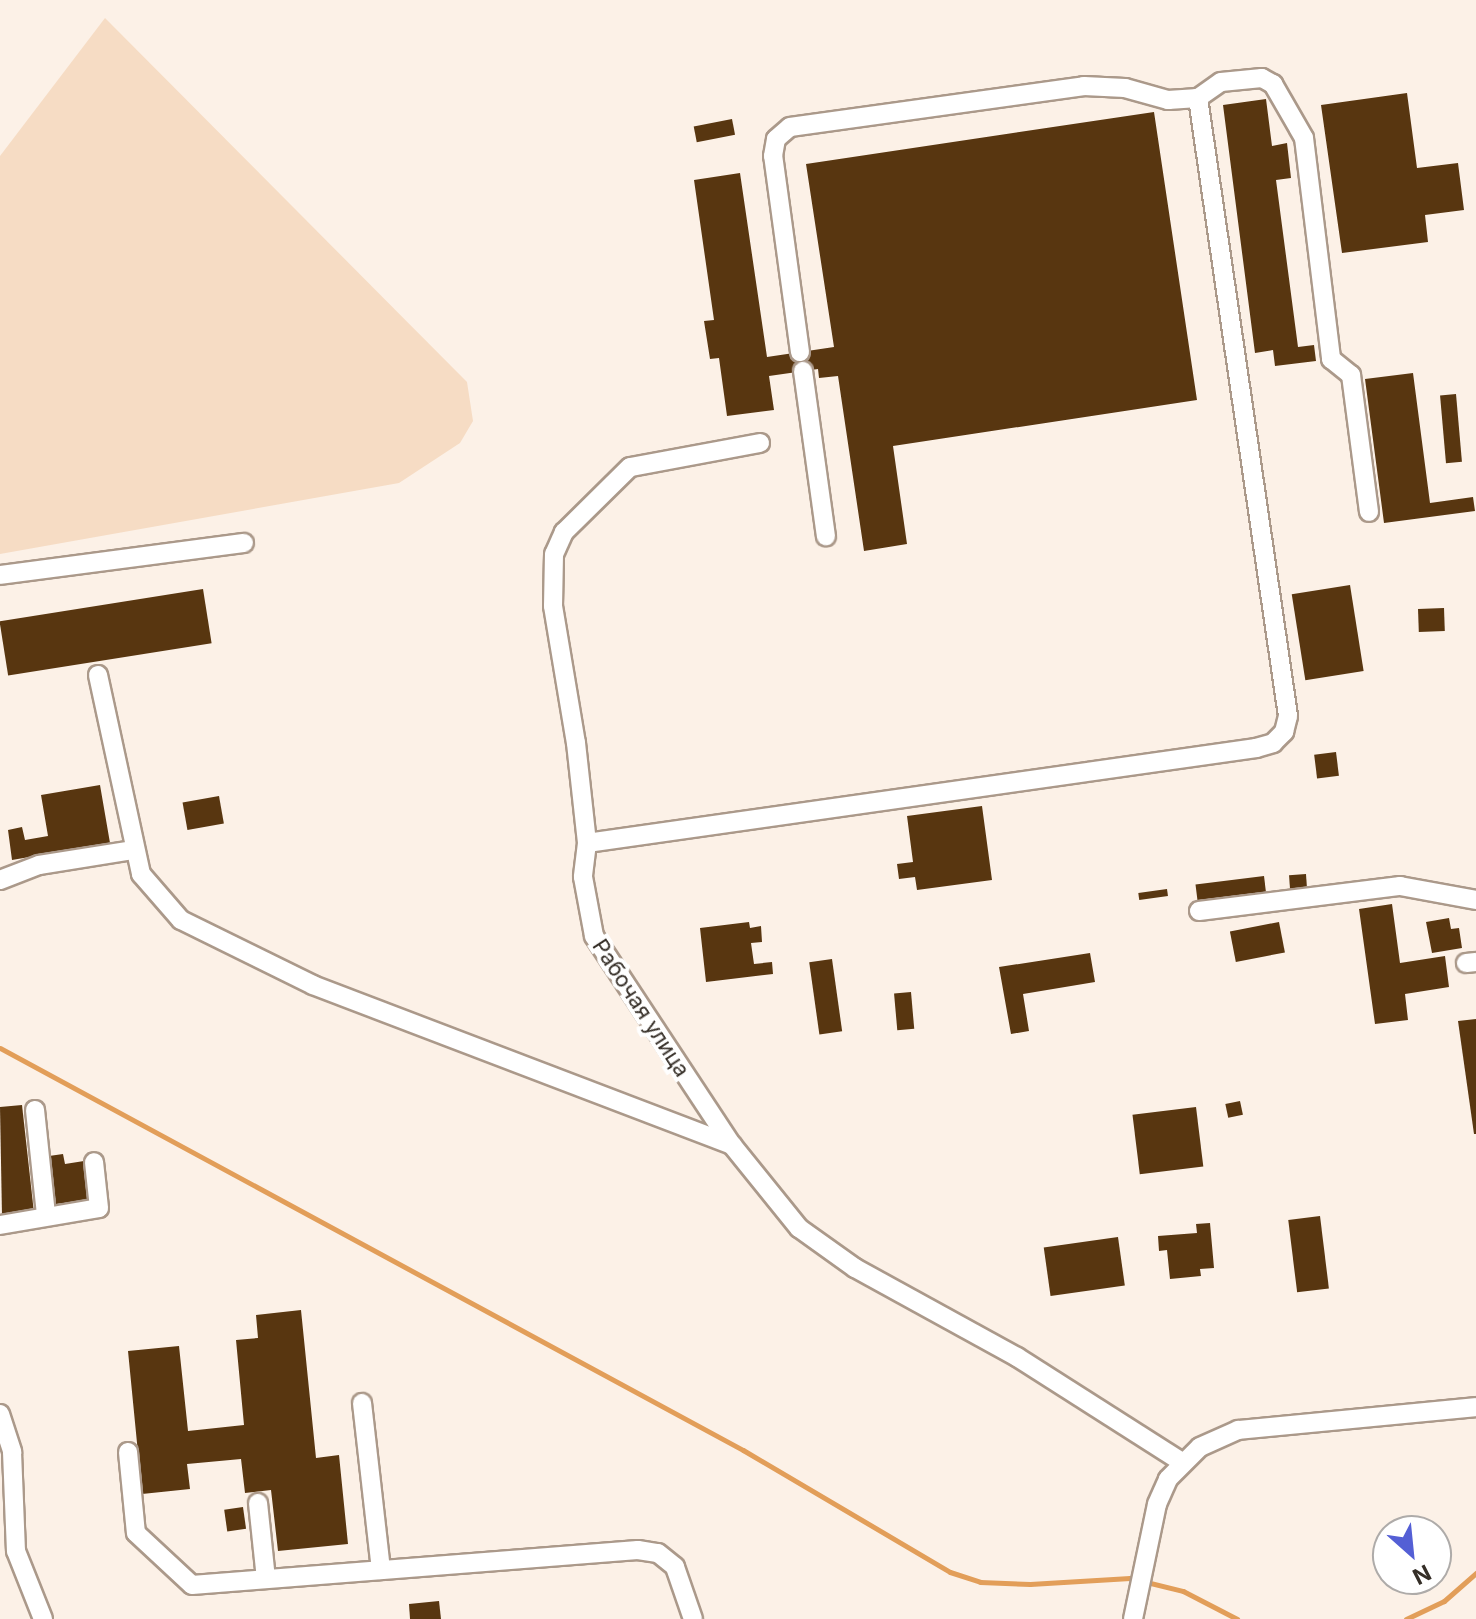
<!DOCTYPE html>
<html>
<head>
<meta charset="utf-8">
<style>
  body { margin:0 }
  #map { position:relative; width:1476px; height:1619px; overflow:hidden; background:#fcf1e7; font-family:Inter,sans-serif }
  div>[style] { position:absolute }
  .green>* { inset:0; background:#f6dcc4 }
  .stream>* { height:5px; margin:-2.5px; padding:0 2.5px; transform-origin:2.5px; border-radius:2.5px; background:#e29e59 }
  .building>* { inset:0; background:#583610; transform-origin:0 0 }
  .roads { filter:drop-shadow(2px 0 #ab998a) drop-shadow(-2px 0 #ab998a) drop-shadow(0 2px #ab998a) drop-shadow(0 -2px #ab998a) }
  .minor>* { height:18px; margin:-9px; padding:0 9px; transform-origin:9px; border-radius:9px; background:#fff }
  span { translate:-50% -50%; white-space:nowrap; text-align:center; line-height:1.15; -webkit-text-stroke:8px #fff; paint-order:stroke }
  .street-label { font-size:22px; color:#352e27 }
  .north { position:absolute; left:1372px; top:1515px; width:80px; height:80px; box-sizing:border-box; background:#fff; border:2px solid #aeaba9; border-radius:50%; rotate:153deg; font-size:22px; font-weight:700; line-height:32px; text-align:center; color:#352e27 }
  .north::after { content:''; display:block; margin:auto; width:28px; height:36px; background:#545fd5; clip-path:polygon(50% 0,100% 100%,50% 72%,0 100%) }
</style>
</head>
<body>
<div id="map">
  <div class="green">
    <i style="clip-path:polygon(105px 18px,467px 382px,473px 421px,460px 443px,399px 483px,0 554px,0 156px)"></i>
  </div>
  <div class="stream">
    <i style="left:0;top:1048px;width:845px;rotate:28.42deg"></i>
    <i style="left:743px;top:1450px;width:240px;rotate:30.5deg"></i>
    <i style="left:950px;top:1572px;width:32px;rotate:18deg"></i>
    <i style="left:980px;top:1582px;width:50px;rotate:2.3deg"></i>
    <i style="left:1030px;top:1584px;width:100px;rotate:-3.4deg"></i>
    <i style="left:1130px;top:1578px;width:55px;rotate:13.8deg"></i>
    <i style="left:1183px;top:1591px;width:61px;rotate:27.4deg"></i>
    <i style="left:1406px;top:1619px;width:42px;rotate:-25.3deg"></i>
    <i style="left:1444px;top:1601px;width:43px;rotate:-41.2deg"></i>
  </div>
  <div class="building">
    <i style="clip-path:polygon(1407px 93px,1417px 168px,1458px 163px,1464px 210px,1425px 215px,1428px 242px,1342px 253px,1321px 105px)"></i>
    <i style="clip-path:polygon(1266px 99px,1272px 146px,1287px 143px,1291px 178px,1276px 180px,1298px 347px,1314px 345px,1316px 361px,1275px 366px,1273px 350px,1255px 353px,1223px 105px)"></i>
    <i style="clip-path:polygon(1154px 112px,1197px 400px,893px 446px,907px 544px,864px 551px,838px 376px,819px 378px,818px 369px,769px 376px,774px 410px,727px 416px,719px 358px,710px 359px,704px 321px,714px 320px,694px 180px,740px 173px,767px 357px,834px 347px,806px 164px)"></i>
    <i style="left:732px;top:119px;width:16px;height:39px;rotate:79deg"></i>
    <i style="clip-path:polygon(1413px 373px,1430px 503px,1473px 497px,1475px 511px,1384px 523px,1365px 379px)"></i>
    <i style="left:1456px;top:394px;width:68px;height:16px;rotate:85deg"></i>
    <i style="left:1350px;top:585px;width:87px;height:59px;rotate:81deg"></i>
    <i style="left:203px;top:589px;width:55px;height:206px;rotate:81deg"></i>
    <i style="left:1444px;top:608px;width:23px;height:26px;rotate:88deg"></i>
    <i style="left:1336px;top:752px;width:24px;height:22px;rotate:83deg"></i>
    <i style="clip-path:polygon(100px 785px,110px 843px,12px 860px,8px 830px,22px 827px,25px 840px,48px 836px,41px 795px)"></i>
    <i style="left:219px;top:796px;width:28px;height:37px;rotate:80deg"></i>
    <i style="clip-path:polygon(982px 806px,992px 880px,917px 890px,915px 877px,899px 879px,897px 864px,913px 862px,907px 816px)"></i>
    <i style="left:1306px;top:874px;width:15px;height:17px;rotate:86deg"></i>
    <i style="left:1264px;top:876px;width:16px;height:69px;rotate:83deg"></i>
    <i style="left:1167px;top:889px;width:7px;height:29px;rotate:82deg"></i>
    <i style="clip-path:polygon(1392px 904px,1400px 963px,1445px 956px,1449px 987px,1405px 994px,1408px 1020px,1375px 1024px,1359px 909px)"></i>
    <i style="clip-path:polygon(1449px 918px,1451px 929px,1459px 928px,1462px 948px,1432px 953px,1426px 922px)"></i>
    <i style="clip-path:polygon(749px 922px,750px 928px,761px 926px,762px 942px,751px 943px,754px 964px,772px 962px,773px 974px,706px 982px,700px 928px)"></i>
    <i style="left:1279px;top:922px;width:31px;height:50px;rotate:79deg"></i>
    <i style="clip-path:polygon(1090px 953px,1095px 982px,1023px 994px,1029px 1031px,1011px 1034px,999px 967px)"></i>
    <i style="left:832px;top:959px;width:73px;height:23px;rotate:82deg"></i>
    <i style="left:911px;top:992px;width:37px;height:17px;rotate:85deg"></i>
    <i style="clip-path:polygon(1476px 1019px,1476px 1134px,1474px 1134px,1458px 1021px)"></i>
    <i style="left:1240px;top:1101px;width:14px;height:15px;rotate:78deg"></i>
    <i style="clip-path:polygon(22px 1105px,34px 1213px,2px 1216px,0 1107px)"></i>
    <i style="left:1196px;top:1107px;width:60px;height:64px;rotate:83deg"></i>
    <i style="clip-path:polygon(63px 1154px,65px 1164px,84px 1161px,89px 1200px,56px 1204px,49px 1156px)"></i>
    <i style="left:1320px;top:1216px;width:73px;height:32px;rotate:83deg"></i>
    <i style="clip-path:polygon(1210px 1223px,1214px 1268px,1200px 1269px,1201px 1276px,1170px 1279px,1167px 1250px,1159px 1251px,1158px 1236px,1197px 1233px,1196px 1224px)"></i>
    <i style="left:1118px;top:1237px;width:49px;height:75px;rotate:82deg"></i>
    <i style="clip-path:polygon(301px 1310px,316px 1458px,339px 1455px,348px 1544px,278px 1551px,271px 1490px,245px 1493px,241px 1459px,187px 1464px,190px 1489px,142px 1494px,128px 1351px,179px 1346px,188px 1431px,244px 1425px,236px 1340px,258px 1338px,256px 1315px)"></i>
    <i style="left:243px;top:1507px;width:22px;height:19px;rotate:82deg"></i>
    <i style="clip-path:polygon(439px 1601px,441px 1619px,410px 1619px,409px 1604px)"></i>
  </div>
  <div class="roads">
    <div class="minor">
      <i style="left:800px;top:352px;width:198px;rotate:-97.8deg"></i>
      <i style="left:773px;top:156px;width:17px;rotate:-80deg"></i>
      <i style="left:776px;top:139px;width:18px;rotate:-41deg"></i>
      <i style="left:790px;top:127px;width:297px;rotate:-7.9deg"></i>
      <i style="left:1084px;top:86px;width:41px;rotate:2.8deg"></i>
      <i style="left:1125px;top:88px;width:45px;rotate:15.6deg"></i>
      <i style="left:1168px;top:100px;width:30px;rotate:-4deg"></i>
      <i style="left:1198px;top:98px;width:28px;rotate:-35deg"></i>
      <i style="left:1221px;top:82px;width:41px;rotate:-5.6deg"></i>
      <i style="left:1262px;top:78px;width:13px;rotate:29deg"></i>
      <i style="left:1273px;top:84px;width:62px;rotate:60.1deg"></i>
      <i style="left:1304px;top:138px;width:223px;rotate:83deg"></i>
      <i style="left:1331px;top:359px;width:26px;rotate:39deg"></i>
      <i style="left:1351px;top:375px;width:138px;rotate:82.5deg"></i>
      <i style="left:803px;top:371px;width:167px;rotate:82.1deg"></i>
      <i style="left:760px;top:443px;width:132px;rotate:169.5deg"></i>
      <i style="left:630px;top:467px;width:93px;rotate:135.4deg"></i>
      <i style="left:564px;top:532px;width:24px;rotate:114deg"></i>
      <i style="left:554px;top:554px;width:52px;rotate:91.1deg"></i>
      <i style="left:553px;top:606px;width:139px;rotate:80.5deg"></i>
      <i style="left:576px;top:743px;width:101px;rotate:83.7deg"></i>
      <i style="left:587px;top:843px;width:34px;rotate:97deg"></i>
      <i style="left:583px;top:877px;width:60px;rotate:79.4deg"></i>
      <i style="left:594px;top:936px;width:250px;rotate:56.6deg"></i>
      <i style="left:732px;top:1145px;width:107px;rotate:51.1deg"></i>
      <i style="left:799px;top:1228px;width:69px;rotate:35.5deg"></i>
      <i style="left:855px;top:1268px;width:185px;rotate:28.8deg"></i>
      <i style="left:1017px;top:1357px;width:196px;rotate:32.5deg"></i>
      <i style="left:0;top:575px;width:246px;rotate:-7.5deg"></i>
      <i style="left:98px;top:675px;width:204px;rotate:77.8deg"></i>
      <i style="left:141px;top:874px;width:61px;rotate:49deg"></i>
      <i style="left:181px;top:920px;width:147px;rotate:26.2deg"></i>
      <i style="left:313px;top:985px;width:449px;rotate:20.9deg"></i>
      <i style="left:587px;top:843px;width:676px;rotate:-8.08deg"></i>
      <i style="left:1256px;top:748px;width:18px;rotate:-16deg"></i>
      <i style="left:1273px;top:743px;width:16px;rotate:-45deg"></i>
      <i style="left:1284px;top:732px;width:16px;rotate:-76deg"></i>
      <i style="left:1288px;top:716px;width:625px;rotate:-98.29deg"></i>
      <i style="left:0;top:880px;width:42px;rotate:-21deg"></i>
      <i style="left:39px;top:865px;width:96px;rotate:-9deg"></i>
      <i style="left:1199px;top:911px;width:203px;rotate:-7.1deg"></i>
      <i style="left:1400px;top:886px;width:77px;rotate:10.4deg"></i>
      <i style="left:1466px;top:963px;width:10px;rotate:-6deg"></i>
      <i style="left:35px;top:1110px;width:105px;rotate:84deg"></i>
      <i style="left:0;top:1225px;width:100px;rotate:-9.7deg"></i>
      <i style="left:99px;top:1208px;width:46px;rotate:-96.2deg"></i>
      <i style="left:362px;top:1403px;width:168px;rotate:83.5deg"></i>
      <i style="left:0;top:1414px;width:40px;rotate:72deg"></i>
      <i style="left:12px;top:1452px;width:99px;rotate:87.7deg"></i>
      <i style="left:16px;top:1551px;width:73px;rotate:68.3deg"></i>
      <i style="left:128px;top:1452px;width:81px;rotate:84.4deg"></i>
      <i style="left:136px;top:1533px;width:76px;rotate:42.9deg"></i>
      <i style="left:192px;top:1585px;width:447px;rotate:-4.5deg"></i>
      <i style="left:638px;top:1550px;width:20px;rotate:9deg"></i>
      <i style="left:658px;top:1553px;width:22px;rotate:39deg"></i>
      <i style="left:675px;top:1567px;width:55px;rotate:70.9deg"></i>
      <i style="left:258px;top:1503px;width:76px;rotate:84deg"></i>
      <i style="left:1133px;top:1619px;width:117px;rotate:-78.2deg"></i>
      <i style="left:1157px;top:1504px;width:27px;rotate:-66deg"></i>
      <i style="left:1168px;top:1479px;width:45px;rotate:-45deg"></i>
      <i style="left:1200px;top:1447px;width:42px;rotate:-24.1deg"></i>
      <i style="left:1238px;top:1430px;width:239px;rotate:-5.5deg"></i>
    </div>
  </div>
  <div class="street-label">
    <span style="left:641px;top:1008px;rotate:57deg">Рабочая улица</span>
  </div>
  <div class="north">N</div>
</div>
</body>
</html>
